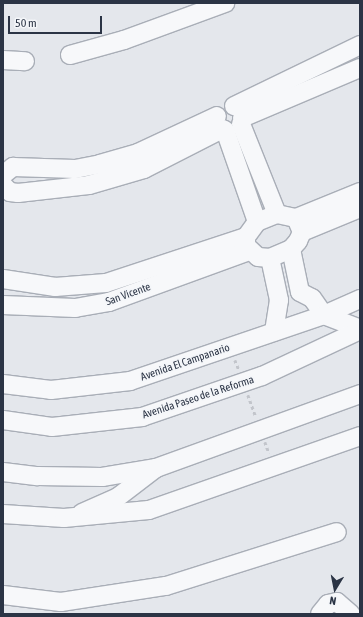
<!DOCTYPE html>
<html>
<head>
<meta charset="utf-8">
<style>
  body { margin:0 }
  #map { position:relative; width:363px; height:617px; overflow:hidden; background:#e4e7ec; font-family:"Asap Condensed",sans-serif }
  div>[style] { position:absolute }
  .path>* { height:2.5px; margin-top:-1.25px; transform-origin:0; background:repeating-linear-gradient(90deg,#c2c5cb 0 3px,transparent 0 6px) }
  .roads { filter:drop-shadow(1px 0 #a9aeb7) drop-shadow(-1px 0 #a9aeb7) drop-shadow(0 1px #a9aeb7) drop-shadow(0 -1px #a9aeb7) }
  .minor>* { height:18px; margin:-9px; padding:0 9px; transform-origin:9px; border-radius:9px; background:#f7f8fa }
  span { translate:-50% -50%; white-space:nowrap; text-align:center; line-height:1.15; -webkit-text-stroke:3.5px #f4f6f9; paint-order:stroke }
  .street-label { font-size:11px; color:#2b3445 }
  .frame { position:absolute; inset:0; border:4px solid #2b3445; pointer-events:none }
  .north { position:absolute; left:315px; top:569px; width:40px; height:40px; -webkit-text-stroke:3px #f4f6f9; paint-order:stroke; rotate:190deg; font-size:11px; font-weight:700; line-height:16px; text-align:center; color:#2b3445 }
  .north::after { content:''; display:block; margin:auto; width:14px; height:18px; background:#2b3445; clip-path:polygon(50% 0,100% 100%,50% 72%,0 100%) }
  .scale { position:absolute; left:8px; top:16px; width:94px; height:18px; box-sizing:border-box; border:2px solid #2b3445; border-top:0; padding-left:5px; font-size:12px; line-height:14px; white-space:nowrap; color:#2b3445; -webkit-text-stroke:3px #f4f6f9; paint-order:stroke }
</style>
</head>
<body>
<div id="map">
  <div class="path">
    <i style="left:235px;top:360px;width:11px;rotate:68deg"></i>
    <i style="left:248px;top:395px;width:23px;rotate:70deg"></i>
    <i style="left:265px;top:442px;width:12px;rotate:70deg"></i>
  </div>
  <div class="roads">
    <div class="minor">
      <i style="left:70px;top:55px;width:56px;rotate:-15.5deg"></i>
      <i style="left:124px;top:40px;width:108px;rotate:-20.1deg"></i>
      <i style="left:3px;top:60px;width:22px;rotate:3deg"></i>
      <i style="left:234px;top:106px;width:140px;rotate:-25.8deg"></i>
      <i style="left:242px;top:118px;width:128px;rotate:-23deg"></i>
      <i style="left:241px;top:124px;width:97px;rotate:68.2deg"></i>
      <i style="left:225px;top:130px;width:97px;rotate:70.8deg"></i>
      <i style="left:3px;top:175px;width:13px;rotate:-39deg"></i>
      <i style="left:13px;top:167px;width:62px;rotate:1.8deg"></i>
      <i style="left:75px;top:169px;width:25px;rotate:-11deg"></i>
      <i style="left:100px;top:164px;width:40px;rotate:-16deg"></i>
      <i style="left:138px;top:153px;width:87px;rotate:-25.1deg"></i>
      <i style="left:3px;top:185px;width:10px;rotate:45deg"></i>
      <i style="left:10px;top:192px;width:8px;rotate:7deg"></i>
      <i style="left:18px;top:193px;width:71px;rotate:-6.4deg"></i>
      <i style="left:89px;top:185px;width:57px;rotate:-16.2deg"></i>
      <i style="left:144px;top:169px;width:88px;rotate:-27.1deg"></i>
      <i style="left:277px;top:214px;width:19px;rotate:12deg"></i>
      <i style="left:296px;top:218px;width:15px;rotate:67deg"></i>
      <i style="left:302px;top:232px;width:10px;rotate:114deg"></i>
      <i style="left:298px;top:241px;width:11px;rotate:131deg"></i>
      <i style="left:291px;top:249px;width:23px;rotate:157deg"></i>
      <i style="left:270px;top:258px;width:12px;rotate:-175deg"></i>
      <i style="left:258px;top:257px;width:16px;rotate:-137deg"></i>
      <i style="left:246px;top:246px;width:9px;rotate:-90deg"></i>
      <i style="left:246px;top:237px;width:19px;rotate:-54deg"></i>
      <i style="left:257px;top:222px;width:22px;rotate:-22deg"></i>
      <i style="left:296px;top:218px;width:69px;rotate:-22.1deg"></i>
      <i style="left:302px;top:232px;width:63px;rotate:-22.5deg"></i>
      <i style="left:291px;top:249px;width:44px;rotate:78.2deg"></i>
      <i style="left:300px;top:292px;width:13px;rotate:27deg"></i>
      <i style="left:312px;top:298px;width:21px;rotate:55deg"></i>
      <i style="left:324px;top:315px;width:39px;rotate:21deg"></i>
      <i style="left:270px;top:258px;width:43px;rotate:77.9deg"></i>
      <i style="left:279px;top:300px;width:32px;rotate:99deg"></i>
      <i style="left:3px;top:279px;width:53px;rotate:8.7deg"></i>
      <i style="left:55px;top:287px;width:51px;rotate:-4.5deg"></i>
      <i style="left:106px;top:283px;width:147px;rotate:-18.2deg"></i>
      <i style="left:3px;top:305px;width:72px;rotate:2.4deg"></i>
      <i style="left:75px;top:308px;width:35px;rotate:-10deg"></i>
      <i style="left:109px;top:302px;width:149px;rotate:-20deg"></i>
      <i style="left:3px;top:384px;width:48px;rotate:7.1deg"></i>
      <i style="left:51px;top:390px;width:80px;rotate:-6.5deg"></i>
      <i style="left:130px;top:381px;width:205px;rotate:-18.8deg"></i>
      <i style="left:324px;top:315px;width:39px;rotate:-24deg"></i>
      <i style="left:3px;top:420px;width:49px;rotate:8.1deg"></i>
      <i style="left:52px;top:427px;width:91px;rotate:-6.3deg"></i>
      <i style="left:142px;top:417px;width:127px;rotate:-18.9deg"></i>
      <i style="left:262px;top:376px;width:108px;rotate:-25.1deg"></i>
      <i style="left:3px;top:472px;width:35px;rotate:7deg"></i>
      <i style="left:38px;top:476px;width:64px;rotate:0.9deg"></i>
      <i style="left:102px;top:477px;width:55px;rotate:-9.5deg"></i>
      <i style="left:156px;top:468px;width:217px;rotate:-19.9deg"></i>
      <i style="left:82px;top:513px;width:39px;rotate:-24deg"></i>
      <i style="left:118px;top:497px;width:48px;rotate:-37.3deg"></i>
      <i style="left:3px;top:514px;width:61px;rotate:3.8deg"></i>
      <i style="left:64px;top:518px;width:85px;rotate:-5.4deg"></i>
      <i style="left:149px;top:510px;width:224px;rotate:-19.3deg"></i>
      <i style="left:3px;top:595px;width:58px;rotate:6.9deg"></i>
      <i style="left:61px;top:602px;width:106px;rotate:-8.7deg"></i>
      <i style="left:166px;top:586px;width:179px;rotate:-17.5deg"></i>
      <i style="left:320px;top:614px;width:13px;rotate:-51deg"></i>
      <i style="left:328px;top:604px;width:9px;rotate:-13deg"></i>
      <i style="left:337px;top:602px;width:18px;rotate:41deg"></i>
    </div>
  </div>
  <div class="street-label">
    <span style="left:128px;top:294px;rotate:-20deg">San Vicente</span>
    <span style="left:185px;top:362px;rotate:-19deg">Avenida El Campanario</span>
    <span style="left:198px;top:397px;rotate:-18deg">Avenida Paseo de la Reforma</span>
  </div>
  <div class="frame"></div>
  <div class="north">N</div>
  <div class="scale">50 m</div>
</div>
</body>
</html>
